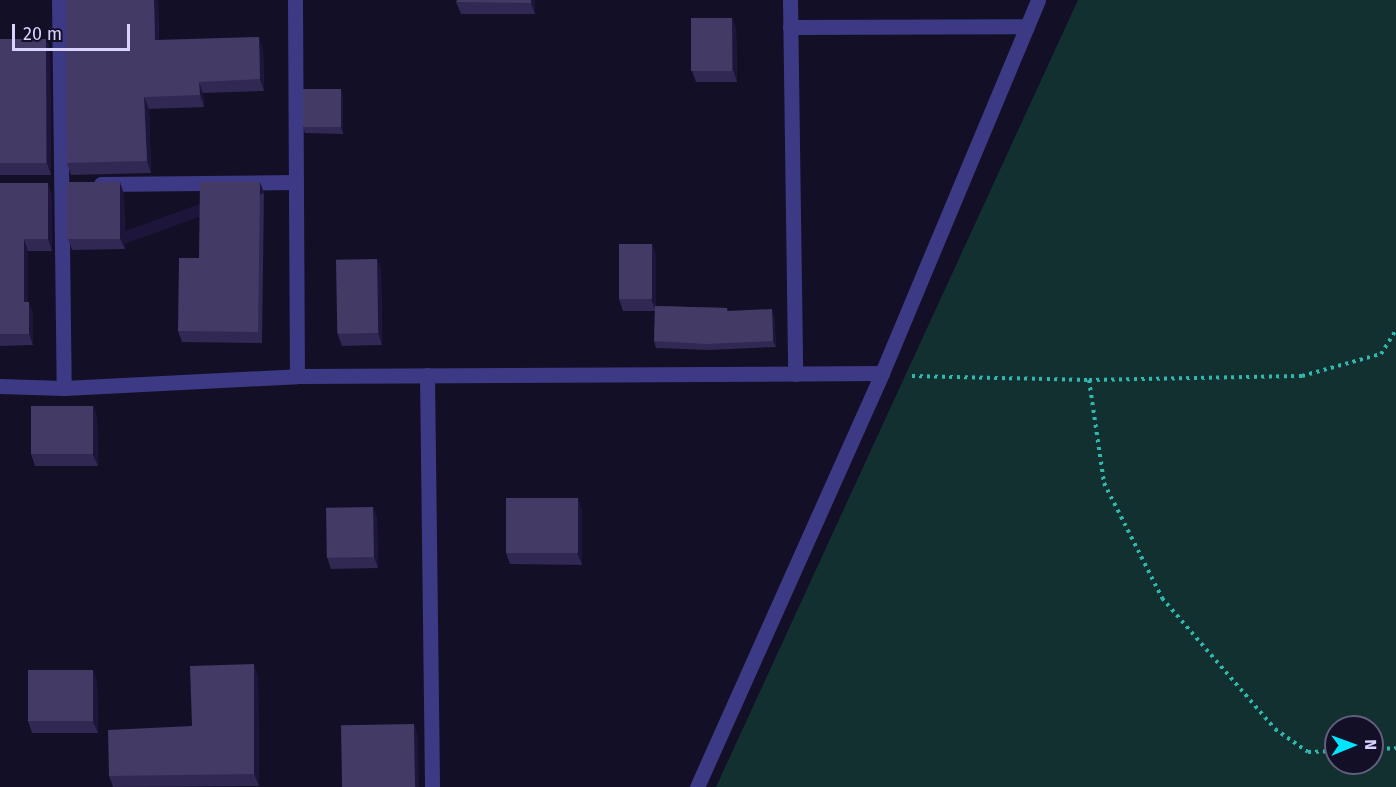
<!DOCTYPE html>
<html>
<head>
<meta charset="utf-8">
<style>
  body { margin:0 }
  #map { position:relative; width:1396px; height:787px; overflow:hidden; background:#130f26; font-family:"Fira Sans",sans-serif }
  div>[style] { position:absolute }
  .green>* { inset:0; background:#12302f }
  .path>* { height:4px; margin-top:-2px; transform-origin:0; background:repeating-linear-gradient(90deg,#2fb8b0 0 3px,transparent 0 7.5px) }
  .minor>* { height:15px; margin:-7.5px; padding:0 7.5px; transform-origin:7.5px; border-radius:7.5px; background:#3d3a85 }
  .wall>* { inset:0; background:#312854 }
  .shaded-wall>* { inset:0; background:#1d163a; transform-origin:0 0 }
  .building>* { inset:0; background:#433a66; transform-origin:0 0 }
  span { translate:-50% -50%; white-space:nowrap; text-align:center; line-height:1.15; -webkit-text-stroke:5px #130f26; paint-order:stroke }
  .north { position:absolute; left:1324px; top:715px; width:60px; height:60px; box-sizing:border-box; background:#130f26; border:2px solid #625e7d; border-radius:50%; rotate:89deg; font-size:16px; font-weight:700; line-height:24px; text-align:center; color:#d9d4ff }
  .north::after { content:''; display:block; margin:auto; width:21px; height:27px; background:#00e5ff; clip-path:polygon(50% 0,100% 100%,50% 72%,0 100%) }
  .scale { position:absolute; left:12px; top:24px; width:118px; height:27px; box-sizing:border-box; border:3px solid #d9d4ff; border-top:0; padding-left:8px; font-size:18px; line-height:21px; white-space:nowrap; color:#d9d4ff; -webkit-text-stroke:4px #130f26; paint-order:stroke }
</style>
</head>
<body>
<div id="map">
  <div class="green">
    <i style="clip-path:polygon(evenodd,1078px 0,1396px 0,1396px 787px,716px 787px,1078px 0,1336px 727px,1372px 727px,1372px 763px,1336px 763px,1336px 727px)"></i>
  </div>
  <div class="path">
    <i style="left:912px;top:376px;width:177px;rotate:1.3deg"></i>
    <i style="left:1089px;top:380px;width:213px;rotate:-1.1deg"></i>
    <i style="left:1302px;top:376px;width:82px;rotate:-15.6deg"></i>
    <i style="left:1381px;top:354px;width:28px;rotate:-58deg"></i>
    <i style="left:1089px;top:380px;width:104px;rotate:81.7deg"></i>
    <i style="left:1104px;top:483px;width:129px;rotate:63.2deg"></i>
    <i style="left:1162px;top:598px;width:173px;rotate:49.2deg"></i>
    <i style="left:1275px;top:729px;width:40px;rotate:34.9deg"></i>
    <i style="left:1308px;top:752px;width:28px;rotate:-2deg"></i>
    <i style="left:1372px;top:749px;width:24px;rotate:-2deg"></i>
  </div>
  <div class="minor">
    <i style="left:59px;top:0;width:388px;rotate:89.3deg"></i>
    <i style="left:295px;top:0;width:376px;rotate:89.7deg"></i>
    <i style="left:790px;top:0;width:374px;rotate:89.2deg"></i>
    <i style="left:790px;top:27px;width:237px;rotate:-0.2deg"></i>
    <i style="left:101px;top:184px;width:195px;rotate:-0.6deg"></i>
    <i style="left:427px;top:375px;width:412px;rotate:89.3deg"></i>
    <i style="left:0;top:386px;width:64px;rotate:1.8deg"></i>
    <i style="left:64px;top:388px;width:233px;rotate:-2.9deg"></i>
    <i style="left:297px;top:376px;width:585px;rotate:-0.29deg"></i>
    <i style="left:697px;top:787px;width:453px;rotate:-65.9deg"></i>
    <i style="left:882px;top:373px;width:404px;rotate:-67.3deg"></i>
  </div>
  <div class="wall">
    <i style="clip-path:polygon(158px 0,159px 40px,263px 49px,264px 91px,203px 93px,204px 107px,149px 109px,151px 173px,71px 175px,67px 163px)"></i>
    <i style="clip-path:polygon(535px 0,535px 14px,461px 14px,456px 2px)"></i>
    <i style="clip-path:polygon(732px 18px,736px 29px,737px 82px,696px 82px,692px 71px)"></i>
    <i style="clip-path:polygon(46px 39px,50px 51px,51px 175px,0 175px,0 40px)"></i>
    <i style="clip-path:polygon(343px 95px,343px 134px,305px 133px,303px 127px)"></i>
    <i style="clip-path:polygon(260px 182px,264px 193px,262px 343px,182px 342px,178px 331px,199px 258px)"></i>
    <i style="clip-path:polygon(0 183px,52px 194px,52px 251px,28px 251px,28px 302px,33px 313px,33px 345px,0 346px)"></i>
    <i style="clip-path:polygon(124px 194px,125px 249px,72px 250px,68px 239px)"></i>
    <i style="clip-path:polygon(652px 244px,656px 255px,656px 306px,727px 308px,728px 311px,774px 315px,776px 347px,708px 350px,656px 348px,654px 341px,655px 311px,623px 311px,619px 299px)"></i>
    <i style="clip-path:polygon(377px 259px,381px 270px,382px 345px,342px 346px,338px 335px)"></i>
    <i style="clip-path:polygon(93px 406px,97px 417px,98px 466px,35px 466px,31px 454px)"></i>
    <i style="clip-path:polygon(373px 507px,377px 518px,378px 568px,331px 569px,327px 557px)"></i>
    <i style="clip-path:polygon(582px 510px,582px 565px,510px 564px,506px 553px)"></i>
    <i style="clip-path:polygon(258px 676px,259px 786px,113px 787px,109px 776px,192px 726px)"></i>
    <i style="clip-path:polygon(97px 681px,98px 733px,32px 733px,28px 721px)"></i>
  </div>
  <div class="shaded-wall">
    <i style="clip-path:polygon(154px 0,158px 0,159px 51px,155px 40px)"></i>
    <i style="clip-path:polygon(531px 0,535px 0,535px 14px,531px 3px)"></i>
    <i style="clip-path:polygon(732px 18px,736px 29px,737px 82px,733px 70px)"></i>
    <i style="clip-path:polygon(259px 37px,263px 49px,264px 91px,260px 79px)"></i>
    <i style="clip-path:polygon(46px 39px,50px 51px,51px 175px,47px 163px)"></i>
    <i style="clip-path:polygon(199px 82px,203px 93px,204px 107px,200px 95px)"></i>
    <i style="clip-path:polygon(341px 89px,343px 95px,343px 134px,341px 128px)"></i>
    <i style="clip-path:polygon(144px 97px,149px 109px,151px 173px,147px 161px)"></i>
    <i style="clip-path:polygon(120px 182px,124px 194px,125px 249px,120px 238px)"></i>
    <i style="left:260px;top:182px;width:12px;height:150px;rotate:70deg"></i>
    <i style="clip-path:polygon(48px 183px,52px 194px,52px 251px,48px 239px)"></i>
    <i style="clip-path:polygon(24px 239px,28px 251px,28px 313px,24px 302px)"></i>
    <i style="clip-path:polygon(652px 244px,656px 255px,656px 311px,651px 299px)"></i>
    <i style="clip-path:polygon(377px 259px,381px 270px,382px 345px,378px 333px)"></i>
    <i style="clip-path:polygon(29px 302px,33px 313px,33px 345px,29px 334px)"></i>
    <i style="clip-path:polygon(772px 309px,774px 315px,776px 347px,773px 341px)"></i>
    <i style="clip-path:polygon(93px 406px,97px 417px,98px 466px,93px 455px)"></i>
    <i style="clip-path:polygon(578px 498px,582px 510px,582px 565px,577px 553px)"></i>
    <i style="clip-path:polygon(373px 507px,377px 518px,378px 568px,374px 557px)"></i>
    <i style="clip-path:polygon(254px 664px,258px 676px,259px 786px,254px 774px)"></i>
    <i style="clip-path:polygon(93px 670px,97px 681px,98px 733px,93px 722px)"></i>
    <i style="clip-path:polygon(414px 724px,418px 736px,419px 787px,415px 787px)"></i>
  </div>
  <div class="building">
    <i style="clip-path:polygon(66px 0,154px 0,155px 40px,259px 37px,260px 79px,199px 82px,200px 95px,144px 97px,147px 161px,67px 163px)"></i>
    <i style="clip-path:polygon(457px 0,531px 0,531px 3px,456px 2px)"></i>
    <i style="left:691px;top:18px;width:41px;height:53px"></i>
    <i style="left:46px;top:39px;width:124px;height:46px;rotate:90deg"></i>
    <i style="left:303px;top:89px;width:38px;height:38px"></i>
    <i style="left:67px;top:182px;width:53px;height:57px"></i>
    <i style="clip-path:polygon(200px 182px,260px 182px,258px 332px,178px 331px,179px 258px,199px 258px)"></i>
    <i style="clip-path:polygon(0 183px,48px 183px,48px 239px,24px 239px,24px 302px,29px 302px,29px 334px,0 334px)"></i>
    <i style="left:619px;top:244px;width:33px;height:55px"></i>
    <i style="left:377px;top:259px;width:74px;height:41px;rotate:89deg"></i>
    <i style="clip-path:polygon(655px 306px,727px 308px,727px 311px,772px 309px,773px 341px,706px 344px,654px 341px)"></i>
    <i style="left:31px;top:406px;width:62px;height:48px"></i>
    <i style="left:506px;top:498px;width:72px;height:55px"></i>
    <i style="left:373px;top:507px;width:50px;height:47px;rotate:89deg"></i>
    <i style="clip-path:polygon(254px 664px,254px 774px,109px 776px,108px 730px,192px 726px,190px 666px)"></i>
    <i style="left:28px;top:670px;width:65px;height:51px"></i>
    <i style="left:414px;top:724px;width:63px;height:73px;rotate:89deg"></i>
  </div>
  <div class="north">N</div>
  <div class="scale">20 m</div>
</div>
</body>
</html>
